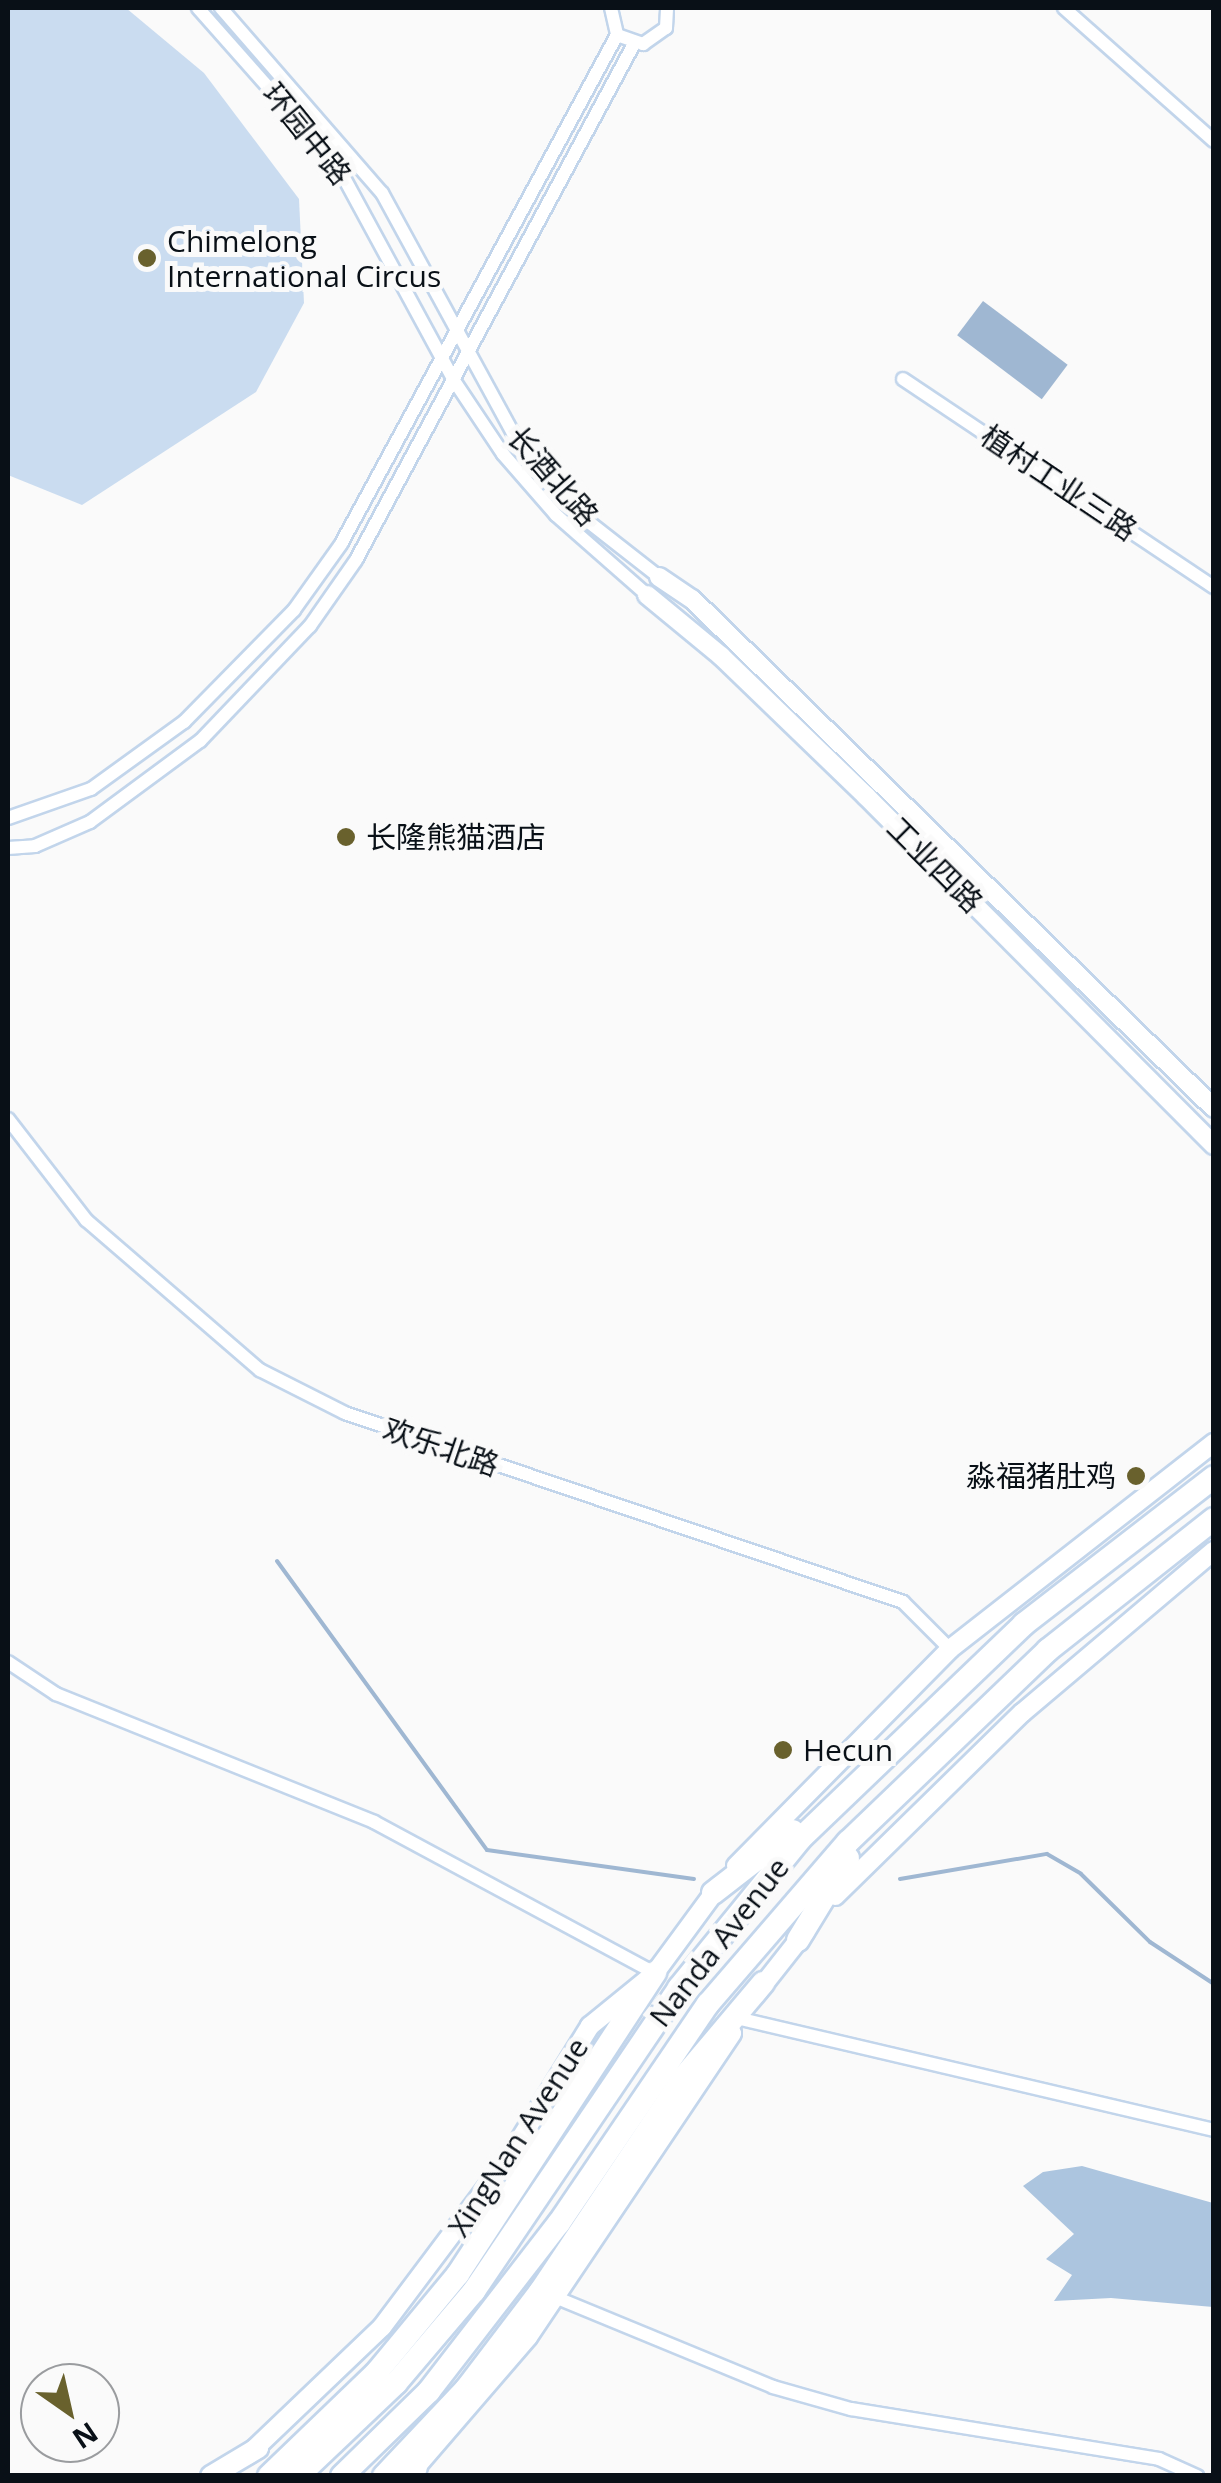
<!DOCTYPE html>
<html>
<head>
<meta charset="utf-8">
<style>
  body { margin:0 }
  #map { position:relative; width:1221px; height:2483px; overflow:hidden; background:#fafafa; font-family:"Open Sans","Noto Sans SC",sans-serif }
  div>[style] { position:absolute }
  .green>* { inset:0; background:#cadcf0 }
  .forest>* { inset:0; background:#acc5df }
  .water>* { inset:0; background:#9fb7d2; transform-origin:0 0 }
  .stream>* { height:4px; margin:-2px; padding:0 2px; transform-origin:2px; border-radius:2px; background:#9fb7d2 }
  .roads { filter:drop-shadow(2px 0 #c2d5eb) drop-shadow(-2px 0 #c2d5eb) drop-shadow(0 2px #c2d5eb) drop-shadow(0 -2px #c2d5eb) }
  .street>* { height:12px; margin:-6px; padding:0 6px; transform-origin:6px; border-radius:6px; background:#fff }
  .secondary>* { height:18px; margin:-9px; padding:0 9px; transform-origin:9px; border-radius:9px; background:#fff }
  .primary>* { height:20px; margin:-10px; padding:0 10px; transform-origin:10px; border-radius:10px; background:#fff }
  .highway>* { height:22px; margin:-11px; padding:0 11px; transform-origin:11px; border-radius:11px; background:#fff }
  .dots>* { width:28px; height:28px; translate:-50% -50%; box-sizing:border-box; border:5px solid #fafafa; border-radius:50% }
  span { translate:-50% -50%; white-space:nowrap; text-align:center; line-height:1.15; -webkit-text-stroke:10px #fafafa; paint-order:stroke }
  .street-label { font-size:30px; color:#091017 }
  .poi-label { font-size:30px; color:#091017 }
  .left { translate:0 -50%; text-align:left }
  .right { translate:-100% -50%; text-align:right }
  .frame { position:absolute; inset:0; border:10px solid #091017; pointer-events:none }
  .north { position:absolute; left:20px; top:2363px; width:100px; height:100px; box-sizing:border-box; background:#fafafa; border:2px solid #9a9c9f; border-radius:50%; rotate:146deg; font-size:28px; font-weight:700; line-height:40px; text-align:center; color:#091017 }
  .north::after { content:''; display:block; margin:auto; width:35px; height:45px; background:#69612d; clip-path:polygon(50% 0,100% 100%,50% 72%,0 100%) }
</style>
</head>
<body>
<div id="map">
  <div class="green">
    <i style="clip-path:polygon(8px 8px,126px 8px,204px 73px,299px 199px,304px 303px,256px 392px,82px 505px,8px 475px)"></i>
  </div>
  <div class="forest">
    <i style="clip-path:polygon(1082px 2166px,1213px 2203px,1213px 2307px,1111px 2298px,1054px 2301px,1072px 2275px,1046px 2259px,1074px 2234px,1023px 2186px,1043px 2172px)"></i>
  </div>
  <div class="water">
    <i style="left:983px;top:301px;width:106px;height:43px;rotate:37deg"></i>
  </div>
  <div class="stream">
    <i style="left:277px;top:1561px;width:357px;rotate:54deg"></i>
    <i style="left:487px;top:1850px;width:209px;rotate:8deg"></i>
    <i style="left:900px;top:1879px;width:149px;rotate:-9.7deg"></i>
    <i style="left:1047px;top:1854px;width:39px;rotate:30deg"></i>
    <i style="left:1081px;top:1874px;width:97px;rotate:44.6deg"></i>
    <i style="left:1150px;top:1942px;width:77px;rotate:33.3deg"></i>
  </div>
  <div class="roads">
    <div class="street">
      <i style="left:198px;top:8px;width:210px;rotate:48.5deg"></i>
      <i style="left:337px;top:165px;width:243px;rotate:61.5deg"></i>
      <i style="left:453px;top:379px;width:90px;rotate:56.3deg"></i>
      <i style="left:503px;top:454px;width:81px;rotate:49deg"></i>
      <i style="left:556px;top:515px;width:121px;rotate:41.3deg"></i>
      <i style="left:221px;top:8px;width:245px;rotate:49deg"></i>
      <i style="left:382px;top:193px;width:273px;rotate:61.4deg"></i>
      <i style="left:513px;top:433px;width:118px;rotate:49.5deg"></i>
      <i style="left:590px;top:523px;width:88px;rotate:38deg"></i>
      <i style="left:611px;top:8px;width:28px;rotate:77deg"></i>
      <i style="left:617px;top:35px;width:28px;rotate:19deg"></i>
      <i style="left:643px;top:44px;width:28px;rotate:-35deg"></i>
      <i style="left:666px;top:28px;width:20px;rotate:-87deg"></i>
      <i style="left:1064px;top:8px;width:200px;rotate:41.6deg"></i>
      <i style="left:903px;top:379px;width:374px;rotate:33.8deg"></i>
      <i style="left:8px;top:818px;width:88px;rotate:-19.3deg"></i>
      <i style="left:91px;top:789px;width:115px;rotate:-35.8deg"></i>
      <i style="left:184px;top:722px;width:157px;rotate:-45.5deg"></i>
      <i style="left:294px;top:610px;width:81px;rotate:-54.5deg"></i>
      <i style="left:341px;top:544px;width:579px;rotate:-61.53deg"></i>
      <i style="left:8px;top:848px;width:27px;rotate:-4deg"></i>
      <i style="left:35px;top:846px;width:60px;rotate:-23.6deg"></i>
      <i style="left:90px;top:822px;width:137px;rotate:-36.4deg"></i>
      <i style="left:200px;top:741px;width:159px;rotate:-46.3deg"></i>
      <i style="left:310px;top:626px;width:80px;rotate:-55.1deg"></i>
      <i style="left:356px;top:560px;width:586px;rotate:-61.69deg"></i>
      <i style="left:8px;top:1119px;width:128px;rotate:52.3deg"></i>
      <i style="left:86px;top:1220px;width:230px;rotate:40.8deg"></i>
      <i style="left:260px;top:1370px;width:95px;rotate:26.8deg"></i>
      <i style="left:345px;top:1413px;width:589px;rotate:18.71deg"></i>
      <i style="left:903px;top:1602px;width:66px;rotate:45deg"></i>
      <i style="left:8px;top:1662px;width:58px;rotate:33.7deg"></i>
      <i style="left:56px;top:1694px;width:343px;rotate:21.9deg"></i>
      <i style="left:374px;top:1822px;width:319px;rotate:28.3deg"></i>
      <i style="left:741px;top:2019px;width:486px;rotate:13.2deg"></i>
      <i style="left:555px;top:2297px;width:236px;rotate:22.4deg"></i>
      <i style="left:773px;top:2387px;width:81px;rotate:15.8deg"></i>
      <i style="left:851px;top:2409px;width:312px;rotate:9.2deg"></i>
      <i style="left:1159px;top:2459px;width:42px;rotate:24.1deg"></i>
    </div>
    <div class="secondary">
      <i style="left:659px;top:577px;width:40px;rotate:34deg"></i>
      <i style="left:692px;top:599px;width:729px;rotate:44.28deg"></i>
      <i style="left:647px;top:595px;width:96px;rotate:39.5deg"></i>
      <i style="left:721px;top:656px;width:202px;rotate:44deg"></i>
      <i style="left:866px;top:796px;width:493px;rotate:45.1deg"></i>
      <i style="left:736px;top:1866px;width:305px;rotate:-45.4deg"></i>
      <i style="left:950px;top:1649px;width:335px;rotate:-38deg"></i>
      <i style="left:835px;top:1896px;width:262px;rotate:-44.4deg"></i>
      <i style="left:1022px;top:1713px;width:251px;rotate:-40.2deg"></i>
      <i style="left:756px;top:1994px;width:79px;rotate:-51.7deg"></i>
      <i style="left:248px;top:2455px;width:185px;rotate:-43.7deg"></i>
      <i style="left:382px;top:2327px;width:206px;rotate:-53.1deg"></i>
      <i style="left:506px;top:2162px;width:160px;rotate:-58.3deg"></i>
      <i style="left:590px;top:2026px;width:84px;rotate:-39.2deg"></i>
      <i style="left:655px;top:1973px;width:108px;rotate:-53.7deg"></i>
      <i style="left:409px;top:2475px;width:182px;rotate:-49.2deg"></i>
      <i style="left:528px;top:2337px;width:366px;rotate:-56.1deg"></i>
    </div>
    <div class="primary">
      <i style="left:211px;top:2476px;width:55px;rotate:-30.8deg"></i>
      <i style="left:409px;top:2476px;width:11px;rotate:-45deg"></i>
    </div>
    <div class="highway">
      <i style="left:713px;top:1893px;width:101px;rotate:-37.8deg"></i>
      <i style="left:798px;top:1940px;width:96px;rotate:-58.6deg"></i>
      <i style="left:269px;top:2476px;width:150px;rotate:-43.9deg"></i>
      <i style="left:377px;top:2372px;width:127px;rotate:-50.4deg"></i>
      <i style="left:458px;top:2274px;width:360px;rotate:-56.8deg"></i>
      <i style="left:298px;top:2476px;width:135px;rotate:-43.5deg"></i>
      <i style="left:396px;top:2383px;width:121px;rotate:-49.7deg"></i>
      <i style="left:474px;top:2291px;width:366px;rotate:-55.9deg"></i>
      <i style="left:679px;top:1988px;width:192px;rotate:-50.9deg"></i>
      <i style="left:800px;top:1839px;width:310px;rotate:-43.8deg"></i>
      <i style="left:1024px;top:1624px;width:240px;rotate:-37.7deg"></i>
      <i style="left:342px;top:2476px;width:122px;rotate:-44.3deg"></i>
      <i style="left:429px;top:2391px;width:212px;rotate:-52.3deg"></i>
      <i style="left:559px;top:2223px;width:265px;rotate:-55.8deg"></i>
      <i style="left:708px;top:2004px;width:214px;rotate:-49.2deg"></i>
      <i style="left:848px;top:1842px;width:277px;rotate:-43.8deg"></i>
      <i style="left:1048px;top:1650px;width:211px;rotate:-38.3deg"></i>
      <i style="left:384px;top:2476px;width:121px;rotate:-46.7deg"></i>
      <i style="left:467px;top:2388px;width:121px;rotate:-52.8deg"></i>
      <i style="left:540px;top:2292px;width:257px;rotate:-56.2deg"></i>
      <i style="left:683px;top:2078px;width:124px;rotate:-49.9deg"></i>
    </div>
  </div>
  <div class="dots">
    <i style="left:147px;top:258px;background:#69612d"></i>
    <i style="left:346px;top:837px;background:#69612d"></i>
    <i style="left:1136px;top:1476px;background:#69612d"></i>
    <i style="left:783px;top:1750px;background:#69612d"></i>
  </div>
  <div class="street-label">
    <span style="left:307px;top:134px;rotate:51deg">环园中路</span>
    <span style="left:553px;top:476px;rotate:49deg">长酒北路</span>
    <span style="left:1059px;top:483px;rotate:34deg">植村工业三路</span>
    <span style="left:935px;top:865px;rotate:45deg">工业四路</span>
    <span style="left:441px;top:1447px;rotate:19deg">欢乐北路</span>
    <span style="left:719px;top:1942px;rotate:-52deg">Nanda Avenue</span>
    <span style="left:518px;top:2137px;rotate:-57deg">XingNan Avenue</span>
  </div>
  <div class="poi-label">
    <span class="left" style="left:167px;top:258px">Chimelong<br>International Circus</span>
    <span class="left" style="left:366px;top:837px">长隆熊猫酒店</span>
    <span class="right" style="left:1116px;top:1476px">淼福猪肚鸡</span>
    <span class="left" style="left:803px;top:1750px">Hecun</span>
  </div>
  <div class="frame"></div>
  <div class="north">N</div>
</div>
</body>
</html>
